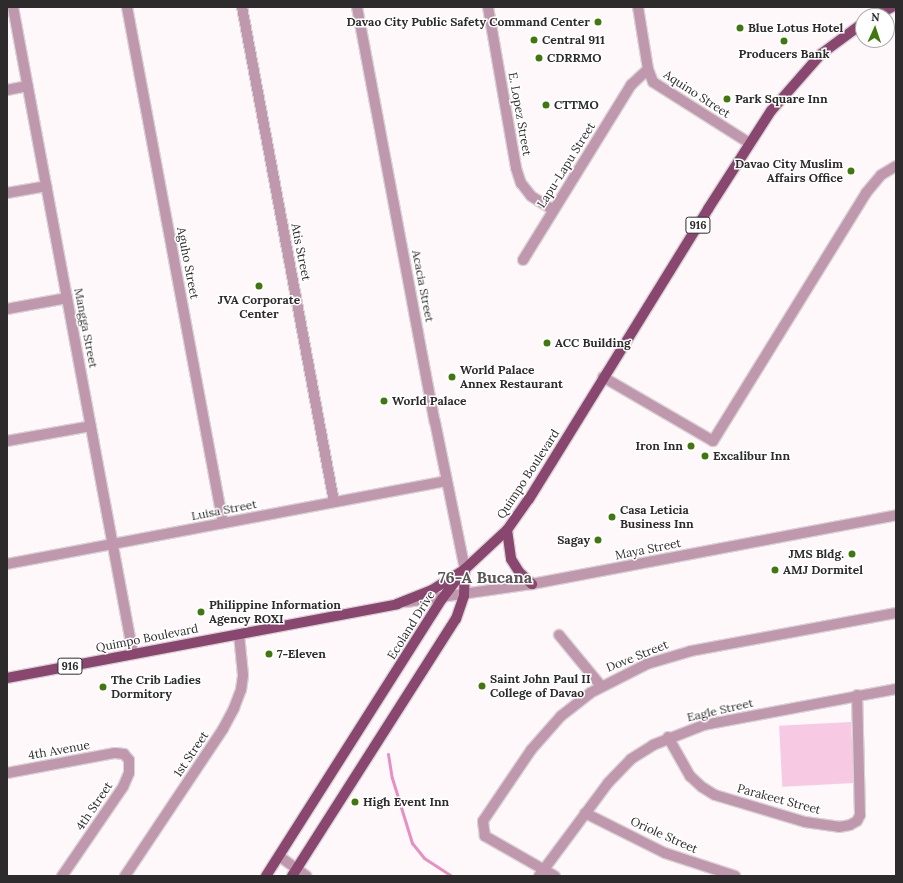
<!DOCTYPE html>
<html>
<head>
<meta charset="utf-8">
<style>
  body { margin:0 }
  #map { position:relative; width:903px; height:883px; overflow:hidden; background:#fef8fb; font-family:Lora,serif }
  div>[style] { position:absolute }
  .green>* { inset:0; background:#f7c9e2; transform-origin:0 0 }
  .stream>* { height:3px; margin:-1.5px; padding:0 1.5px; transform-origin:1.5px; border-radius:1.5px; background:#e78fc2 }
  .roads { filter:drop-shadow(1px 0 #d9d3d6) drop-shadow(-1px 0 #d9d3d6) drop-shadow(0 1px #d9d3d6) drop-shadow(0 -1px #d9d3d6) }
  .minor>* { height:10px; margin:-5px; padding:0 5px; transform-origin:5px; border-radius:5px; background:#c098ad }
  .tertiary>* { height:10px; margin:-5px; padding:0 5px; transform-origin:5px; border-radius:5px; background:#c098ad }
  .primary>* { height:10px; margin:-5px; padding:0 5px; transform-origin:5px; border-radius:5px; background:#89466e }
  .dots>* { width:11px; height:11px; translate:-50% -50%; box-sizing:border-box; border:2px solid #fff; border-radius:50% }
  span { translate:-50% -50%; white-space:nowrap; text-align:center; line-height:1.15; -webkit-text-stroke:3px #fff; paint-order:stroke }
  .shield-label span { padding:1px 3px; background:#fff; border:1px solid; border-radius:3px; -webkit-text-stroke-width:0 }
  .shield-label { font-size:11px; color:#2e2b2c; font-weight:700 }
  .poi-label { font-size:12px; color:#2e2b2c; font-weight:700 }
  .right { translate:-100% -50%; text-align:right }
  .left { translate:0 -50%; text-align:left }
  .street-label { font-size:12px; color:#2e2b2c }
  .district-label { font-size:16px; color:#595356; font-weight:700 }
  .frame { position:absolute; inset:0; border:8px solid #2e2b2c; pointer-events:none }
  .north { position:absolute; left:855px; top:8px; width:40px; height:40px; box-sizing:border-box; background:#fff; border:1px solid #abaaab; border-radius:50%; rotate:3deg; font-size:11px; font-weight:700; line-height:16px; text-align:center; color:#2e2b2c }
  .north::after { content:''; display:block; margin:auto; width:14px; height:18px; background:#3f790e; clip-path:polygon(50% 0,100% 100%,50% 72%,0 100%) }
</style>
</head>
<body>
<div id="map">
  <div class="green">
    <i style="left:851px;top:722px;width:61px;height:72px;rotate:87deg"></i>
  </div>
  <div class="stream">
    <i style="left:388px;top:754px;width:24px;rotate:81deg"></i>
    <i style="left:392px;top:778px;width:68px;rotate:72.9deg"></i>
    <i style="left:412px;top:843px;width:19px;rotate:51deg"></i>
    <i style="left:424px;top:858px;width:33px;rotate:33deg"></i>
  </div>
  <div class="roads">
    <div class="minor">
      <i style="left:13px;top:7px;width:658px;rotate:79.49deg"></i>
      <i style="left:127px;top:7px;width:525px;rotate:79.46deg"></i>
      <i style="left:242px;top:7px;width:503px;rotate:79.47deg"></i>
      <i style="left:488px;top:7px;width:163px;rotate:80.1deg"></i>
      <i style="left:516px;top:168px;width:16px;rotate:72deg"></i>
      <i style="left:521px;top:183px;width:16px;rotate:52deg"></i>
      <i style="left:531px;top:196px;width:26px;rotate:32deg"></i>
      <i style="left:638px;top:7px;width:63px;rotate:80.8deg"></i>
      <i style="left:648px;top:69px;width:14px;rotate:69deg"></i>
      <i style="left:653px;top:82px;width:114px;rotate:32.4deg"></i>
      <i style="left:7px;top:90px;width:21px;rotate:-11deg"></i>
      <i style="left:7px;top:193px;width:40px;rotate:-10deg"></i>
      <i style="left:523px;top:260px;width:206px;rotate:-58.3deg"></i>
      <i style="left:631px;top:85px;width:23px;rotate:-43deg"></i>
      <i style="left:7px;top:309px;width:61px;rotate:-10.4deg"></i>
      <i style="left:603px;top:377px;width:127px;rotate:30.2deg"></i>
      <i style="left:713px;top:441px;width:291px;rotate:-58.3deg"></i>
      <i style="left:866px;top:193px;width:23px;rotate:-50deg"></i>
      <i style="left:881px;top:175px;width:17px;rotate:-31deg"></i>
      <i style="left:7px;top:441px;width:85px;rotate:-10.1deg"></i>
      <i style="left:7px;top:564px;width:447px;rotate:-10.7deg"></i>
      <i style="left:559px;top:635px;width:66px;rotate:50.5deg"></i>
      <i style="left:668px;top:737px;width:45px;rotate:60.6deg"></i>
      <i style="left:690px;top:776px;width:16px;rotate:43deg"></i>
      <i style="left:702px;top:787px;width:15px;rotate:32deg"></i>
      <i style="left:715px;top:795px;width:94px;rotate:16.7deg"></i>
      <i style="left:805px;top:822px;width:34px;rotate:8deg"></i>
      <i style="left:839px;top:827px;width:11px;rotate:-10deg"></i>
      <i style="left:850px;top:825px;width:8px;rotate:-30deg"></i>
      <i style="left:857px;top:821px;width:7px;rotate:-63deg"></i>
      <i style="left:860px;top:815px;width:120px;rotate:-91.4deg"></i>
      <i style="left:7px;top:773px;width:110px;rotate:-10.5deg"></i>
      <i style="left:115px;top:753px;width:9px;rotate:6deg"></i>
      <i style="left:124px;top:754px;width:8px;rotate:50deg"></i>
      <i style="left:129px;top:760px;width:13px;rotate:90deg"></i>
      <i style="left:129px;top:773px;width:15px;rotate:113deg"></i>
      <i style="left:123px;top:787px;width:108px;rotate:124.4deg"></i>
      <i style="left:585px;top:813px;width:89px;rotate:26.6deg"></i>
      <i style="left:665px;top:853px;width:74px;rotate:18.2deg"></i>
      <i style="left:279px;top:856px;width:34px;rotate:36deg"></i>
      <i style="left:125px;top:876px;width:177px;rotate:-56.3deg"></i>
      <i style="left:223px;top:729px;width:24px;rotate:-62deg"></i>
      <i style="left:234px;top:708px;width:19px;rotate:-69deg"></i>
      <i style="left:241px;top:690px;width:15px;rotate:-82deg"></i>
      <i style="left:243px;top:675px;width:41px;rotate:-95.6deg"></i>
      <i style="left:539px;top:876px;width:116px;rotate:-53.4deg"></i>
      <i style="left:608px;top:783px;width:33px;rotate:-46deg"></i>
      <i style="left:631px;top:759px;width:26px;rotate:-32deg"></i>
      <i style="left:653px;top:745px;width:55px;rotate:-21.4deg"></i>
      <i style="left:704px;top:725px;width:195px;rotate:-10.6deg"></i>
      <i style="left:555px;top:876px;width:81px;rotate:-150.3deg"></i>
      <i style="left:485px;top:836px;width:15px;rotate:-98deg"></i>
      <i style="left:483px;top:821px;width:86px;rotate:-55.9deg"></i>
      <i style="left:531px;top:750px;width:45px;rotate:-48.6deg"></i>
      <i style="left:561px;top:716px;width:37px;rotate:-38deg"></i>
      <i style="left:590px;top:693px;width:64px;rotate:-27deg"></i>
      <i style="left:647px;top:664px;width:46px;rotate:-16.5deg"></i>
      <i style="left:691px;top:651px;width:208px;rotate:-10.5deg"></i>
    </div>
    <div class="tertiary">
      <i style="left:357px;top:7px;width:422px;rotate:79.4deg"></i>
      <i style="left:435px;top:422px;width:150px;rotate:78.5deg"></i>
      <i style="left:406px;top:602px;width:127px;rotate:-8.1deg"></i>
      <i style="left:532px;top:584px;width:370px;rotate:-10.7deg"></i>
    </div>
    <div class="primary">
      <i style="left:875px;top:16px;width:19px;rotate:-28deg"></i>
      <i style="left:507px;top:530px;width:29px;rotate:82deg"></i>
      <i style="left:511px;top:559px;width:15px;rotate:58deg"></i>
      <i style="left:519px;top:572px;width:18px;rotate:43deg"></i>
      <i style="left:7px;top:678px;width:397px;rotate:-10.7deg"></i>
      <i style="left:397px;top:604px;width:38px;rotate:-22deg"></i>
      <i style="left:432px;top:590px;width:39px;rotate:-32deg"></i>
      <i style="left:465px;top:569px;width:57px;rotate:-42.9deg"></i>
      <i style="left:507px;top:530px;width:38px;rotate:-55deg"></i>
      <i style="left:529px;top:499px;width:341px;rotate:-58.3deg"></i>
      <i style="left:708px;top:209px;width:117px;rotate:-57.3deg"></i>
      <i style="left:771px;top:111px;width:76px;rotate:-48.7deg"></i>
      <i style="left:821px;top:54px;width:52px;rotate:-36.4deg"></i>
      <i style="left:266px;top:876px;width:328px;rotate:-57.6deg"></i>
      <i style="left:442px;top:599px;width:30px;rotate:-53deg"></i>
      <i style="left:292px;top:876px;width:305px;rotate:-57.5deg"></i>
      <i style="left:456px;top:619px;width:24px;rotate:-71deg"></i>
      <i style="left:464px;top:596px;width:27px;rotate:-88deg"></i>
    </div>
  </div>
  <div class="dots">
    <i style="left:598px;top:22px;background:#3f790e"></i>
    <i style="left:740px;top:28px;background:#3f790e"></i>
    <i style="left:534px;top:40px;background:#3f790e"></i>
    <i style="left:784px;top:41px;background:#3f790e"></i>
    <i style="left:539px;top:58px;background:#3f790e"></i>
    <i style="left:727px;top:99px;background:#3f790e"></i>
    <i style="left:546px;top:105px;background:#3f790e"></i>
    <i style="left:851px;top:171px;background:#3f790e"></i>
    <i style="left:259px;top:286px;background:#3f790e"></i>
    <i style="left:547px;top:343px;background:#3f790e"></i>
    <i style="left:452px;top:377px;background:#3f790e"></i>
    <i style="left:384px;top:401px;background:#3f790e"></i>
    <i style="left:691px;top:446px;background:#3f790e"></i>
    <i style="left:705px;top:456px;background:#3f790e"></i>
    <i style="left:612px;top:517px;background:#3f790e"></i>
    <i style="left:598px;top:540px;background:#3f790e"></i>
    <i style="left:852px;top:554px;background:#3f790e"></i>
    <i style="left:775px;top:570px;background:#3f790e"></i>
    <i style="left:201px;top:612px;background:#3f790e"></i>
    <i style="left:269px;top:654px;background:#3f790e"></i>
    <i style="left:482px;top:686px;background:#3f790e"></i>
    <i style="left:103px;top:687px;background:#3f790e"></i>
    <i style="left:355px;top:802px;background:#3f790e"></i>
  </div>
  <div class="shield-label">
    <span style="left:698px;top:225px">916</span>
    <span style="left:70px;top:666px">916</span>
  </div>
  <div class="poi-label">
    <span class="right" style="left:590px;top:22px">Davao City Public Safety Command Center</span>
    <span class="left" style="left:748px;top:28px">Blue Lotus Hotel</span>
    <span class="left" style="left:542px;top:40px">Central 911</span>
    <span style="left:784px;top:54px">Producers Bank</span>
    <span class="left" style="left:547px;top:58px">CDRRMO</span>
    <span class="left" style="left:735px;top:99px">Park Square Inn</span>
    <span class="left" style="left:554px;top:105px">CTTMO</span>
    <span class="right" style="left:843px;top:171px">Davao City Muslim<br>Affairs Office</span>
    <span style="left:259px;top:307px">JVA Corporate<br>Center</span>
    <span class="left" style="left:555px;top:343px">ACC Building</span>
    <span class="left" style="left:460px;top:377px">World Palace<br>Annex Restaurant</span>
    <span class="left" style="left:392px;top:401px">World Palace</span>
    <span class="right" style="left:683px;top:446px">Iron Inn</span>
    <span class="left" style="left:713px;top:456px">Excalibur Inn</span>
    <span class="left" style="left:620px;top:517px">Casa Leticia<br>Business Inn</span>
    <span class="right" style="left:590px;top:540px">Sagay</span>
    <span class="right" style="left:844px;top:554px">JMS Bldg.</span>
    <span class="left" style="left:783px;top:570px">AMJ Dormitel</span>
    <span class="left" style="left:209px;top:612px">Philippine Information<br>Agency ROXI</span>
    <span class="left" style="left:277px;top:654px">7-Eleven</span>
    <span class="left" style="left:490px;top:686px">Saint John Paul II<br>College of Davao</span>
    <span class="left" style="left:111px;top:687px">The Crib Ladies<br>Dormitory</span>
    <span class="left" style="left:363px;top:802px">High Event Inn</span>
  </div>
  <div class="street-label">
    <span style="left:697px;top:94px;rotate:33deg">Aquino Street</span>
    <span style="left:520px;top:114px;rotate:80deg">E. Lopez Street</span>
    <span style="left:566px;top:165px;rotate:-58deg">Lapu-Lapu Street</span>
    <span style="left:301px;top:252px;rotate:79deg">Atis Street</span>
    <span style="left:188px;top:263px;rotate:79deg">Aguho Street</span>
    <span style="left:423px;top:286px;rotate:79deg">Acacia Street</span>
    <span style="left:86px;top:328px;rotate:79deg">Mangga Street</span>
    <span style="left:528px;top:474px;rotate:-57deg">Quimpo Boulevard</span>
    <span style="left:224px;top:510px;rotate:-11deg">Luisa Street</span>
    <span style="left:648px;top:549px;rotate:-11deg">Maya Street</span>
    <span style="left:411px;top:625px;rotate:-58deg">Ecoland Drive</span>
    <span style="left:147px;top:638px;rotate:-11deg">Quimpo Boulevard</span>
    <span style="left:637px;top:656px;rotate:-22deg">Dove Street</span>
    <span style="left:720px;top:710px;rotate:-13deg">Eagle Street</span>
    <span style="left:59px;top:750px;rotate:-10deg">4th Avenue</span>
    <span style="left:191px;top:754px;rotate:-56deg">1st Street</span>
    <span style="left:779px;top:799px;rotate:15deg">Parakeet Street</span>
    <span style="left:94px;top:806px;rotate:-56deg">4th Street</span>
    <span style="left:664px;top:835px;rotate:24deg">Oriole Street</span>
  </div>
  <div class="district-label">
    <span style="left:485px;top:577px">76-A Bucana</span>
  </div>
  <div class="frame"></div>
  <div class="north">N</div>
</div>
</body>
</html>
